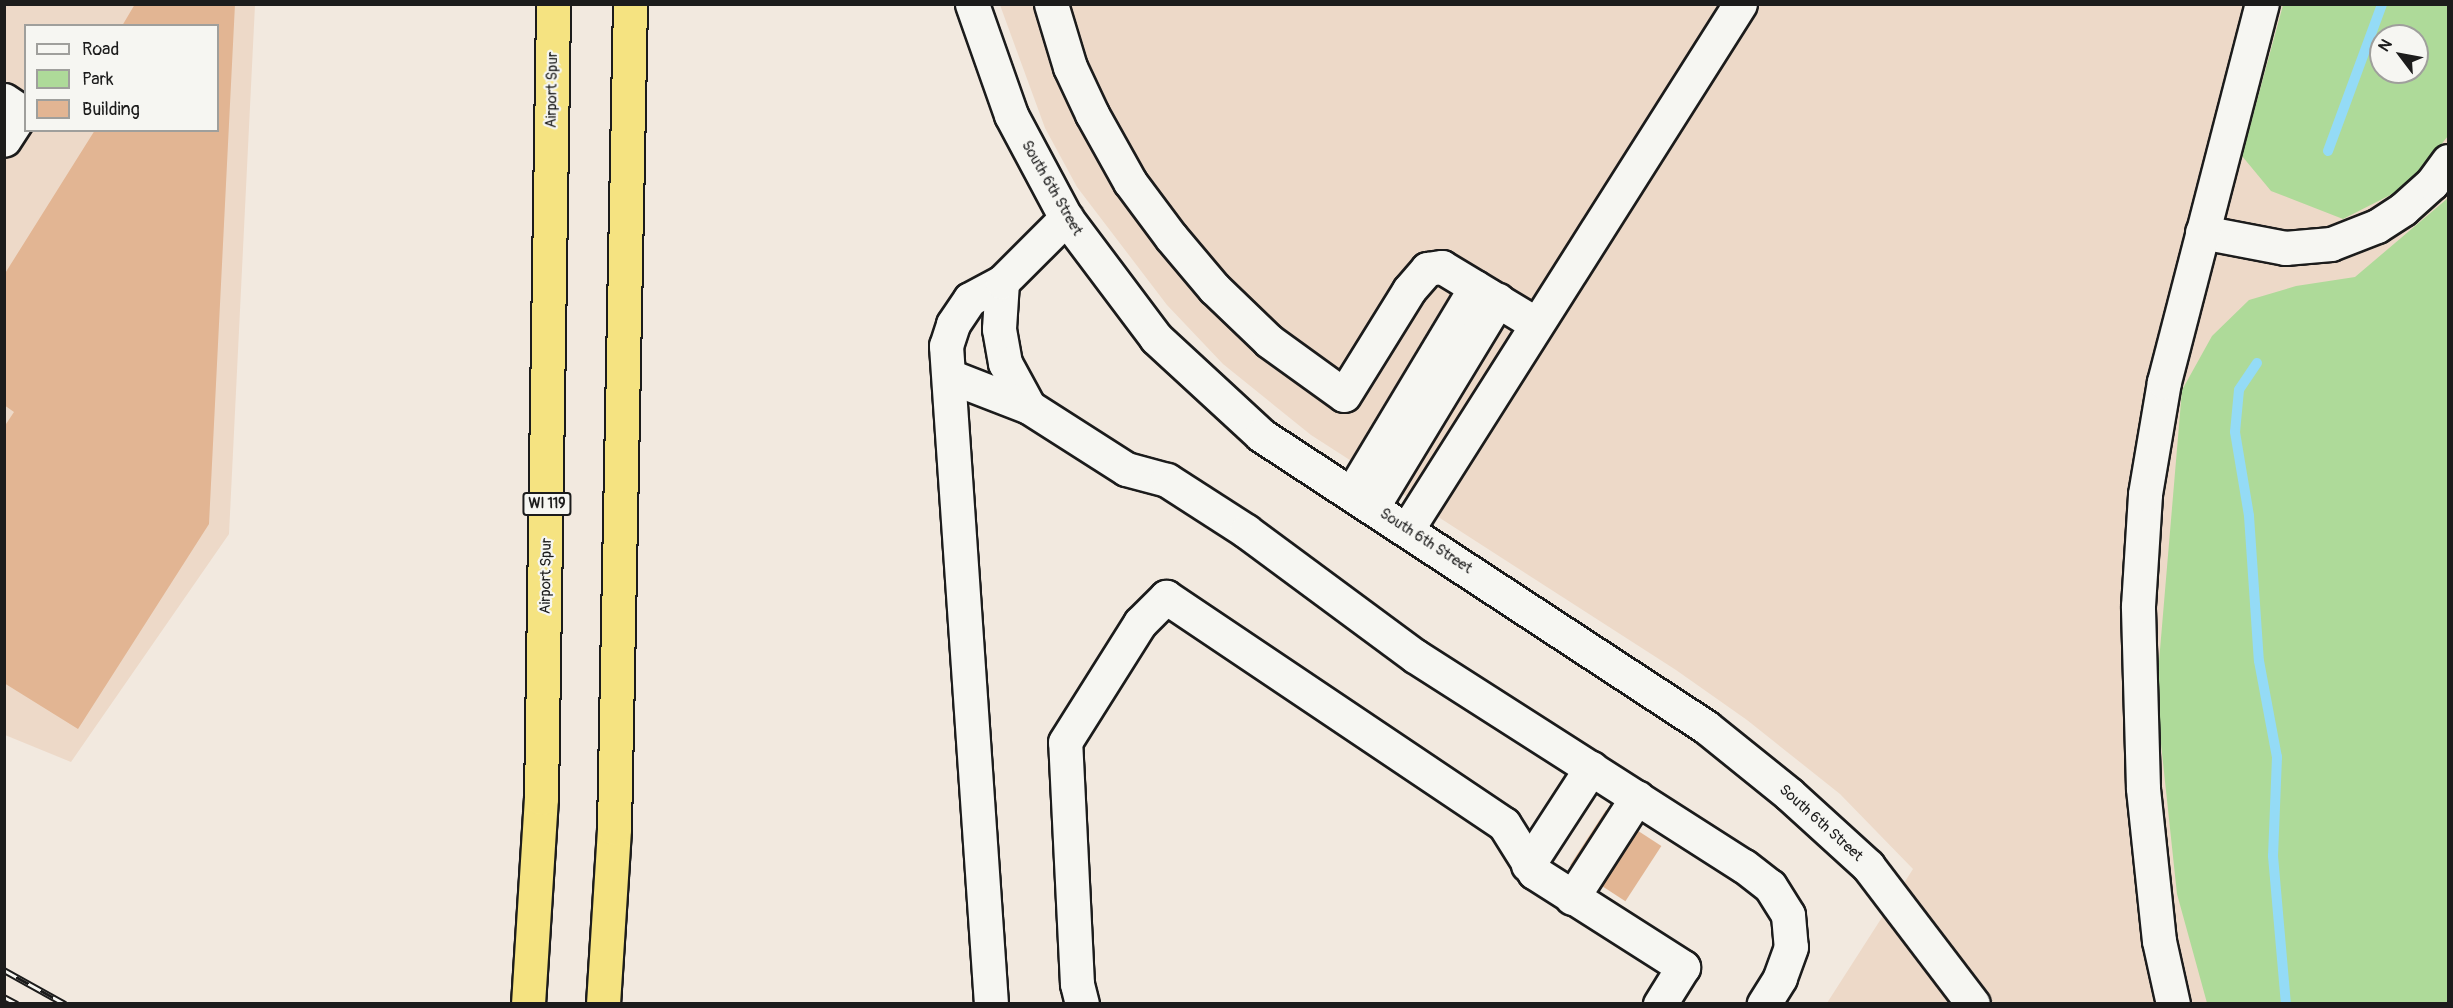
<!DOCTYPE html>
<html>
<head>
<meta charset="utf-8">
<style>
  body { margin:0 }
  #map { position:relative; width:2453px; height:1008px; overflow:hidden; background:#f2e9df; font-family:Pangolin,sans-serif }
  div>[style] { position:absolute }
  .built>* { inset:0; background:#edd9c8 }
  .green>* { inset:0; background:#aeda99 }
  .stream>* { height:10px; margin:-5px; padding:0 5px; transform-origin:5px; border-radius:5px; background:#94dbf6 }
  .building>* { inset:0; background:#e2b593; transform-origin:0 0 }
  .roads { filter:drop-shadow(2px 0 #1c1c1c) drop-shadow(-2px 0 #1c1c1c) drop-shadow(0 2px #1c1c1c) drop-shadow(0 -2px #1c1c1c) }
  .minor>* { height:33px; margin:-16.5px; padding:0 16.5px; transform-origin:16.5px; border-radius:16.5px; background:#f6f6f2 }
  .highway>* { height:33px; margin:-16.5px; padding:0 16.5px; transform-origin:16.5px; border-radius:16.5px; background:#f5e381 }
  .rail>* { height:7px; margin-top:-3.5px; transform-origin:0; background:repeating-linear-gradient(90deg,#f6f6f2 0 14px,#1c1c1c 0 28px); box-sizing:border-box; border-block:2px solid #1c1c1c }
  span { translate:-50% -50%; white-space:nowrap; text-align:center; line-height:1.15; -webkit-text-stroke:4.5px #f6f6f2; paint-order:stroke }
  .shield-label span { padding:2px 4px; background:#f6f6f2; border:2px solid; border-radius:4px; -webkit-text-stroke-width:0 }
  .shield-label { font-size:14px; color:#1c1c1c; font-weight:700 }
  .street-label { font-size:15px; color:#1c1c1c }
  .frame { position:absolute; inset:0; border:6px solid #1c1c1c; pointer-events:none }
  .legend { position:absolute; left:24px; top:24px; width:195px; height:108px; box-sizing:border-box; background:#f6f6f2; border:2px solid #9f9f9c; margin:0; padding:8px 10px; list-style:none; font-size:18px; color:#1c1c1c }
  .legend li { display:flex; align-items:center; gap:12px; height:30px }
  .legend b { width:30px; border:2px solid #9f9f9c }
  .north { position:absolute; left:2369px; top:24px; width:60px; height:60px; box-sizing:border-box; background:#f6f6f2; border:2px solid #9f9f9c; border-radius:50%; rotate:302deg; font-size:16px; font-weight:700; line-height:24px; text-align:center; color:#1c1c1c }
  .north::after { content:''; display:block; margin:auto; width:21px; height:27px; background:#1c1c1c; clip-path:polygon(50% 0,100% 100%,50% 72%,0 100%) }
</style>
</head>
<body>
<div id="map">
  <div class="built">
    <i style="clip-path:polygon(evenodd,4px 5px,255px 5px,229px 534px,71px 762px,5px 735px,4px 5px,26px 26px,218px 26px,218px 130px,26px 130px,26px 26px)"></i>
    <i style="clip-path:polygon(evenodd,1000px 5px,2448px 5px,2448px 1003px,1827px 1003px,1913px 869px,1840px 794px,1747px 720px,1676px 670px,1311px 435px,1223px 364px,1167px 305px,1077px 187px,1045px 128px,1000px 5px,2381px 36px,2417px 36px,2417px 72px,2381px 72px,2381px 36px)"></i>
  </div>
  <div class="green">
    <i style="clip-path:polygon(evenodd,2283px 5px,2448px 5px,2448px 136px,2408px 186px,2343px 219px,2271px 191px,2242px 156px,2283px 5px,2381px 36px,2417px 36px,2417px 72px,2381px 72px,2381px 36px)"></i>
    <i style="clip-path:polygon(2448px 198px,2448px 1003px,2207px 1003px,2177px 894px,2156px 697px,2182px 390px,2212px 336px,2249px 300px,2296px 286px,2355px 277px)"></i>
  </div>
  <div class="stream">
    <i style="left:2328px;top:151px;width:157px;rotate:-69.8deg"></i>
    <i style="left:2257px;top:363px;width:32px;rotate:124deg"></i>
    <i style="left:2239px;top:390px;width:42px;rotate:95.4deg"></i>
    <i style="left:2235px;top:432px;width:85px;rotate:80.5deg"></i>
    <i style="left:2249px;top:516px;width:145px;rotate:86.1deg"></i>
    <i style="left:2259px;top:661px;width:98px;rotate:79.4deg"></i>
    <i style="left:2277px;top:757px;width:99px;rotate:92.3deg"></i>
    <i style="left:2273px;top:856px;width:149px;rotate:85deg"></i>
  </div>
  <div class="building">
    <i style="clip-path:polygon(135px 4px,235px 4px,209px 524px,78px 729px,4px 683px,4px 427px,14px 412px,4px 405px,4px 275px,95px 130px,218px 130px,218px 26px,122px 26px)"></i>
    <i style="left:1606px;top:810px;width:66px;height:66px;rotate:33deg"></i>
  </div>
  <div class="roads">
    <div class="minor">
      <i style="left:972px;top:4px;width:118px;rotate:70.6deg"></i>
      <i style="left:1011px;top:115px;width:117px;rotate:61.9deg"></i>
      <i style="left:1066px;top:218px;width:150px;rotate:53.1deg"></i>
      <i style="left:1156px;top:338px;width:143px;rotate:42.7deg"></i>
      <i style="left:1261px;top:435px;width:532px;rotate:33.27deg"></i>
      <i style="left:1706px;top:727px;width:107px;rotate:38.9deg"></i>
      <i style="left:1789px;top:794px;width:107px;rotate:42.3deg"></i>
      <i style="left:1868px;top:866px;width:173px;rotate:52.7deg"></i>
      <i style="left:1051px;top:4px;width:66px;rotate:73.2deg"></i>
      <i style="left:1070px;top:67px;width:52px;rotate:64.9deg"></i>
      <i style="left:1092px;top:114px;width:78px;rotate:60.8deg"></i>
      <i style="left:1130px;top:182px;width:69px;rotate:53.3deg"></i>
      <i style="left:1171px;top:237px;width:67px;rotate:49.9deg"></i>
      <i style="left:1214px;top:288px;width:76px;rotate:43.9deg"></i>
      <i style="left:1269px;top:341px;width:92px;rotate:35.8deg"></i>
      <i style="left:1344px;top:395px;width:123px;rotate:-58.2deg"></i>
      <i style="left:1409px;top:290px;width:28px;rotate:-49deg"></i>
      <i style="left:1427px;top:269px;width:15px;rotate:-8deg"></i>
      <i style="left:1442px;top:267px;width:110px;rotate:31.2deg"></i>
      <i style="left:4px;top:100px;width:22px;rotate:34deg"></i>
      <i style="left:22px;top:112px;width:33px;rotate:123deg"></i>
      <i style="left:2202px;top:232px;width:85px;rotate:10.9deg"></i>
      <i style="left:2285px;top:248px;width:46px;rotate:-5deg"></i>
      <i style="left:2331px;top:244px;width:49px;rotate:-21.4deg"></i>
      <i style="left:2377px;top:226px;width:31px;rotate:-33deg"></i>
      <i style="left:2403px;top:209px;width:39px;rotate:-42deg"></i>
      <i style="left:2432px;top:183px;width:27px;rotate:-54deg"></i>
      <i style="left:1002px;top:282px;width:47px;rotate:93.7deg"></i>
      <i style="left:999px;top:329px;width:35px;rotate:80deg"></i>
      <i style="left:1005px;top:363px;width:50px;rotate:61.4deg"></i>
      <i style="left:949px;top:376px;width:86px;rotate:21.2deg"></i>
      <i style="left:1029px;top:407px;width:115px;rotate:32.6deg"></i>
      <i style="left:1126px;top:469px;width:42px;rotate:15deg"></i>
      <i style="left:1167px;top:480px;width:94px;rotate:32.8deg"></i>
      <i style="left:1246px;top:531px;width:210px;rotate:36.5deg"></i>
      <i style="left:1415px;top:656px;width:390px;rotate:32.6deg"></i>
      <i style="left:1744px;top:866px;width:33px;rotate:38deg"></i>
      <i style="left:1770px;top:886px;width:34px;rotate:58deg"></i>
      <i style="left:1788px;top:915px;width:32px;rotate:85deg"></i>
      <i style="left:1791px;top:947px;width:33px;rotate:110deg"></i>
      <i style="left:1780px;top:978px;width:31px;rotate:122deg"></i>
      <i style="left:1352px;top:493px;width:240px;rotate:-59deg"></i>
      <i style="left:1373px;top:506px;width:241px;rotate:-58.8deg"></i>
      <i style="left:1408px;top:528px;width:620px;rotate:-57.64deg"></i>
      <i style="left:1528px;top:865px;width:116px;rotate:-57deg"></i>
      <i style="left:1572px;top:898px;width:120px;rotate:-57.2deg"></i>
      <i style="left:991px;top:1004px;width:660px;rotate:-93.91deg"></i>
      <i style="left:946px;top:346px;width:23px;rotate:-72deg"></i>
      <i style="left:953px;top:324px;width:30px;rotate:-56deg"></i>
      <i style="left:970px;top:299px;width:36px;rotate:-28deg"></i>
      <i style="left:1002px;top:282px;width:91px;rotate:-45deg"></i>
      <i style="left:1082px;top:1004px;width:21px;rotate:-104deg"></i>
      <i style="left:1077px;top:984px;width:242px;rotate:-92.8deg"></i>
      <i style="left:1065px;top:742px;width:141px;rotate:-57.8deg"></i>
      <i style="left:1140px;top:623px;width:37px;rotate:-45deg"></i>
      <i style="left:1166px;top:597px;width:407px;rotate:33.9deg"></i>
      <i style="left:1504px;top:824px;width:57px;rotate:58deg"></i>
      <i style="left:1534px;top:872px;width:177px;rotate:32.5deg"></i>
      <i style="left:1683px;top:967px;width:44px;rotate:121.9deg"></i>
      <i style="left:2173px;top:1004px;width:65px;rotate:-102.5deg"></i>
      <i style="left:2159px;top:941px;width:154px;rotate:-96deg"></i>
      <i style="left:2143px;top:788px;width:182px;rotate:-91.6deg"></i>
      <i style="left:2138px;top:606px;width:112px;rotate:-86.4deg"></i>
      <i style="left:2145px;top:494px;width:114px;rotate:-80.4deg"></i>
      <i style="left:2164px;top:382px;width:390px;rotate:-75.5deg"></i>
    </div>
    <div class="highway">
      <i style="left:528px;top:1004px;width:206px;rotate:-86.4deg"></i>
      <i style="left:541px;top:798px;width:794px;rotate:-89.13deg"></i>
      <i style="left:603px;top:1004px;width:176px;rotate:-86.4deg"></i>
      <i style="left:614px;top:828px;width:824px;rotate:-88.89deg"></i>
    </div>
  </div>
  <div class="rail">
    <i style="left:4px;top:970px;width:70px;rotate:29.1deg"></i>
    <i style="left:4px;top:997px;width:15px;rotate:28deg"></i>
  </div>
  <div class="shield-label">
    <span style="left:547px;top:504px">WI 119</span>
  </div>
  <div class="street-label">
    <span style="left:552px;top:90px;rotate:-89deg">Airport Spur</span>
    <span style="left:1052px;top:188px;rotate:60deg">South 6th Street</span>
    <span style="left:1426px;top:541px;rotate:33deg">South 6th Street</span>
    <span style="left:546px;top:576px;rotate:-89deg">Airport Spur</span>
    <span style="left:1821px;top:823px;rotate:42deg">South 6th Street</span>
  </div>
  <div class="frame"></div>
  <ul class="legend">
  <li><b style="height:8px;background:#f6f6f2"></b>Road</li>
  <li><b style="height:16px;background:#aeda99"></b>Park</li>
  <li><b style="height:16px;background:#e2b593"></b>Building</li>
  </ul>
  <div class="north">N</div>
</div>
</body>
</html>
